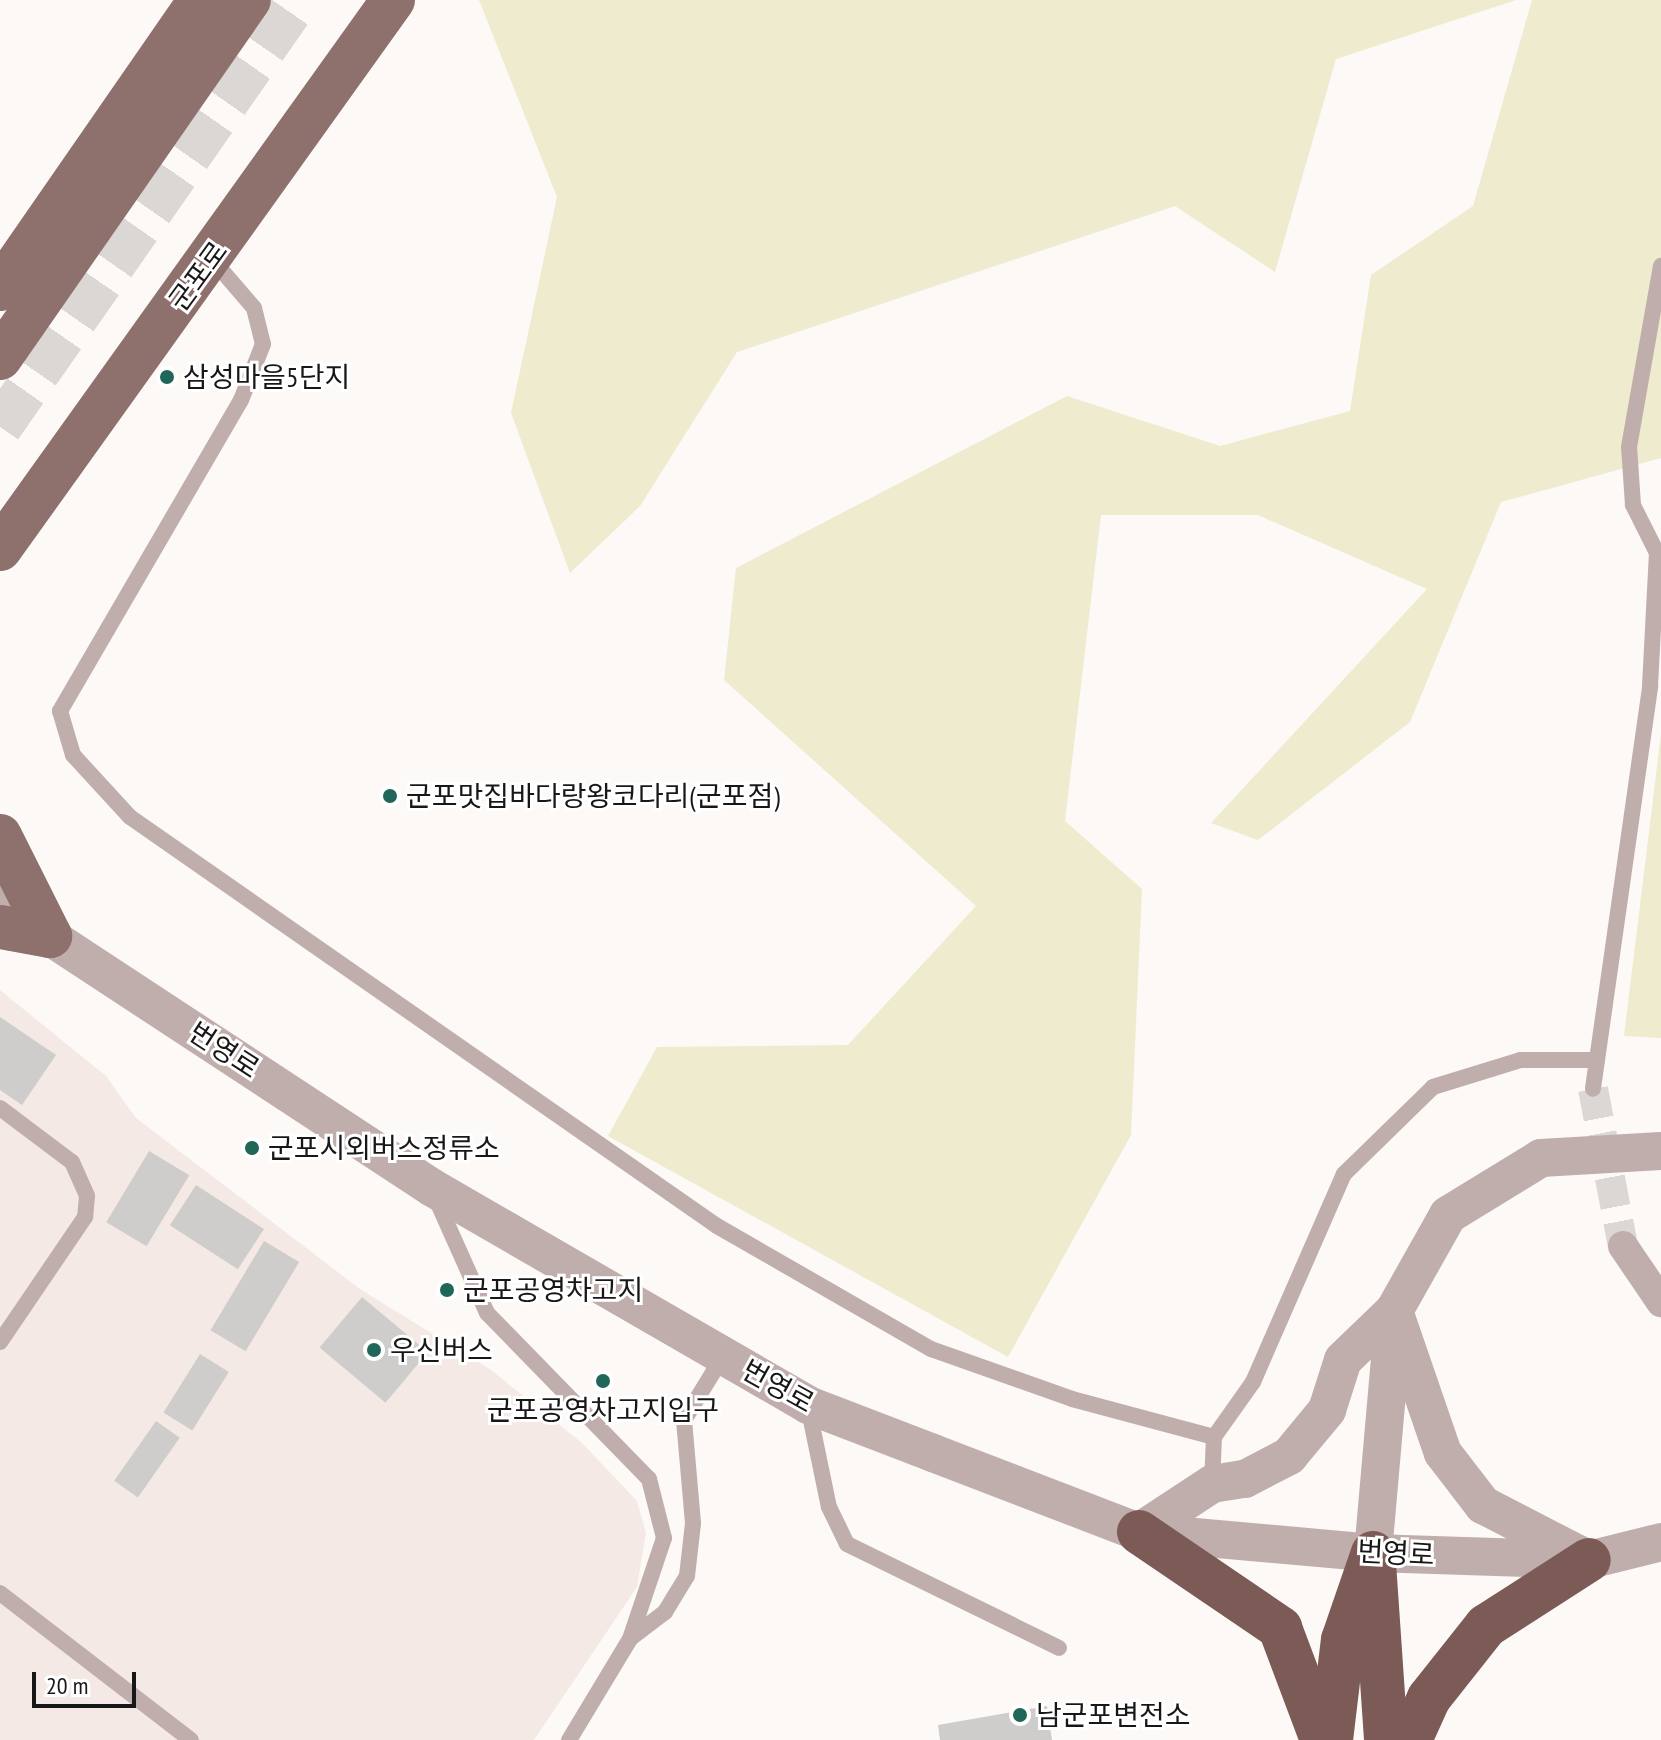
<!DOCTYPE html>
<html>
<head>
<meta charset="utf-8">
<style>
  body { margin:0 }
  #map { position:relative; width:1661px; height:1740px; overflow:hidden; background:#fcf9f7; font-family:"PT Sans Narrow","Noto Sans KR",sans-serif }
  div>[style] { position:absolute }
  .built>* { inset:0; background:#f4e9e4 }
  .green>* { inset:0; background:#eeebcf }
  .building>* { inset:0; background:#cfcdcb; transform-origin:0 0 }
  .minor-tunnel>* { height:30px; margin-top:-15px; transform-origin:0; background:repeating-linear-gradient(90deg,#dad7d5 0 30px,transparent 0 45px) }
  .primary-tunnel>* { height:44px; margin-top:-22px; transform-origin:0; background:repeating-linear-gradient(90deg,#dad7d5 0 44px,transparent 0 66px) }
  .service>* { height:16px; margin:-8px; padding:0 8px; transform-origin:8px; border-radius:8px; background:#c0aeac }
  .minor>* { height:30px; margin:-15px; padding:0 15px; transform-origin:15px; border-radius:15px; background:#c0aeac }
  .tertiary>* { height:38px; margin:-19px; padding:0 19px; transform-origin:19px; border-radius:19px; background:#c0aeac }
  .primary>* { height:44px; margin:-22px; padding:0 22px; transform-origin:22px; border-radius:22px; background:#8e706d }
  .motorway>* { height:44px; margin:-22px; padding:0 22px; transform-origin:22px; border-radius:22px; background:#7c5a56 }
  .dots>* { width:22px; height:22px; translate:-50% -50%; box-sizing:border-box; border:4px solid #fff; border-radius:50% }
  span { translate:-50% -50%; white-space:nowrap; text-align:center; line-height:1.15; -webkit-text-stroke:6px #fff; paint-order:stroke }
  .street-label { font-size:28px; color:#181717 }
  .poi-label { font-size:28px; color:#181717 }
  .left { translate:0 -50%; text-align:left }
  .scale { position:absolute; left:32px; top:1672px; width:104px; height:36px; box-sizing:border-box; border:4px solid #181717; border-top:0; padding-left:10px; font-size:24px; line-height:28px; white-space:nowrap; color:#181717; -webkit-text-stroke:6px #fff; paint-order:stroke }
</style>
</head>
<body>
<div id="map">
  <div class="built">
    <i style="clip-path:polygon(0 990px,106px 1076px,136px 1118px,360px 1289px,491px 1370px,582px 1443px,637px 1501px,646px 1533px,637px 1587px,534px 1740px,0 1740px)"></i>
  </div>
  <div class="green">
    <i style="clip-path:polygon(479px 0,1516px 0,1336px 59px,1275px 272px,1175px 206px,737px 352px,640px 506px,570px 573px,511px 413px,557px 197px)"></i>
    <i style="clip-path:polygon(1532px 0,1661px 0,1661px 458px,1501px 502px,1410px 722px,1258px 840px,1211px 823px,1427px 589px,1258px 515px,1101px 515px,1065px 821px,1142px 889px,1131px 1135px,1008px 1357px,608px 1136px,657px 1047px,848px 1045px,976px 906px,724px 680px,736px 568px,1067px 396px,1220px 446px,1350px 411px,1371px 275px,1473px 206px)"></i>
    <i style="clip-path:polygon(1661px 734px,1661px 1038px,1624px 1036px)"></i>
  </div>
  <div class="building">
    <i style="clip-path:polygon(0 1017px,56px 1055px,22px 1105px,0 1090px)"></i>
    <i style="left:149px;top:1151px;width:47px;height:83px;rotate:31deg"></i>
    <i style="left:196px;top:1185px;width:81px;height:48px;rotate:33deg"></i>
    <i style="left:264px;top:1241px;width:41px;height:104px;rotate:31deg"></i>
    <i style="left:362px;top:1297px;width:86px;height:66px;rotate:40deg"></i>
    <i style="left:200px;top:1354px;width:34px;height:69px;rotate:32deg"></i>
    <i style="left:156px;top:1421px;width:29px;height:73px;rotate:35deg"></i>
    <i style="clip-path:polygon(1047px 1706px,1052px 1740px,940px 1740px,938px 1725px)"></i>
  </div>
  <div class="minor-tunnel">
    <i style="left:1593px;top:1089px;width:160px;rotate:79.2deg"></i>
  </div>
  <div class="primary-tunnel">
    <i style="left:0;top:427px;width:521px;rotate:-55.09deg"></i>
  </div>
  <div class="service">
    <i style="left:211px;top:258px;width:66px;rotate:49.3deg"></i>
    <i style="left:254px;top:308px;width:37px;rotate:76deg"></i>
    <i style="left:263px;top:344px;width:60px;rotate:111.4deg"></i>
    <i style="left:241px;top:400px;width:360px;rotate:120.2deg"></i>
    <i style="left:60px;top:711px;width:46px;rotate:73.5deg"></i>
    <i style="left:73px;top:755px;width:84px;rotate:47.4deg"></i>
    <i style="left:130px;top:817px;width:715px;rotate:34.87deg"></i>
    <i style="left:717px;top:1226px;width:247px;rotate:29.9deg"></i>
    <i style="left:931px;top:1349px;width:150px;rotate:19.5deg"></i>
    <i style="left:1072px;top:1399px;width:147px;rotate:15deg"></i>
    <i style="left:1214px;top:1437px;width:67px;rotate:-54.7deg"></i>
    <i style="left:1253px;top:1382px;width:227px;rotate:-66.4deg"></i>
    <i style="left:1344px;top:1174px;width:124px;rotate:-44.3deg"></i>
    <i style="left:1433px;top:1087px;width:92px;rotate:-17.1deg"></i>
    <i style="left:1521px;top:1060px;width:76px"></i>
    <i style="left:1597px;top:1060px;width:29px;rotate:98deg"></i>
    <i style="left:1597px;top:1060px;width:378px;rotate:-81.9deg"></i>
    <i style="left:1650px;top:686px;width:133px;rotate:-87deg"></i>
    <i style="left:1657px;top:553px;width:54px;rotate:-116.6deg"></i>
    <i style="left:1633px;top:505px;width:58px;rotate:-93.9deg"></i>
    <i style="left:1629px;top:447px;width:184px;rotate:-80deg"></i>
    <i style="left:0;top:1108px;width:90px;rotate:36.9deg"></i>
    <i style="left:72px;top:1162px;width:37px;rotate:66deg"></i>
    <i style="left:87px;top:1196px;width:21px;rotate:95deg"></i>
    <i style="left:85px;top:1217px;width:151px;rotate:124.2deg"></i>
    <i style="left:436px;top:1199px;width:125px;rotate:65.9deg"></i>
    <i style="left:487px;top:1313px;width:232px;rotate:45.7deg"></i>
    <i style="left:649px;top:1479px;width:61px;rotate:75.7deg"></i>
    <i style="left:664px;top:1538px;width:107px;rotate:108.6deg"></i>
    <i style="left:630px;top:1639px;width:118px;rotate:121.1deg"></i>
    <i style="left:808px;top:1406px;width:103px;rotate:78.3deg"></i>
    <i style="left:829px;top:1507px;width:41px;rotate:64.1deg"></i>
    <i style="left:847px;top:1544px;width:236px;rotate:26.1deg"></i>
    <i style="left:1212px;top:1484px;width:47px;rotate:-87.6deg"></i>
    <i style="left:0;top:1593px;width:241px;rotate:37.6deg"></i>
    <i style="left:631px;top:1638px;width:43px;rotate:-37.4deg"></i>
    <i style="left:665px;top:1612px;width:42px;rotate:-58.6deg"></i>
    <i style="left:687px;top:1576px;width:53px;rotate:-83.5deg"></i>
    <i style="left:693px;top:1523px;width:103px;rotate:-95deg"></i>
    <i style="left:684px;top:1420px;width:75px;rotate:-58.6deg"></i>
  </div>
  <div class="minor">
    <i style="left:1623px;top:1246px;width:68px;rotate:55.8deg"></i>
  </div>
  <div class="tertiary">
    <i style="left:0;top:904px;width:516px;rotate:33.29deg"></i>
    <i style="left:431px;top:1187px;width:435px;rotate:30deg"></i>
    <i style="left:808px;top:1405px;width:134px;rotate:21deg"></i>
    <i style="left:933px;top:1453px;width:221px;rotate:21deg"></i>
    <i style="left:1139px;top:1532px;width:235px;rotate:5.1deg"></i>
    <i style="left:1373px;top:1553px;width:216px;rotate:1.9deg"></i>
    <i style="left:1589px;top:1560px;width:74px;rotate:-14deg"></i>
    <i style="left:1139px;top:1532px;width:87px;rotate:-33.3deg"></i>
    <i style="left:1212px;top:1484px;width:33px;rotate:-9deg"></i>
    <i style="left:1245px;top:1479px;width:50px;rotate:-27.6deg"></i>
    <i style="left:1289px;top:1456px;width:60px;rotate:-50.4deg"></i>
    <i style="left:1327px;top:1410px;width:52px;rotate:-72.3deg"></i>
    <i style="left:1343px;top:1360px;width:71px;rotate:-43.9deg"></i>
    <i style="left:1394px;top:1311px;width:150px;rotate:71deg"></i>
    <i style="left:1443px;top:1453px;width:66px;rotate:52.4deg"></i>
    <i style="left:1483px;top:1505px;width:109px;rotate:27.3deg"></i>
    <i style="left:1373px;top:1553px;width:243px;rotate:-85deg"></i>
    <i style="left:1394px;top:1311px;width:110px;rotate:-60.6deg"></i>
    <i style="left:1448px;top:1215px;width:109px;rotate:-31.5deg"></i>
    <i style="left:1541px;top:1158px;width:120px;rotate:-3.3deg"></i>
  </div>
  <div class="primary">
    <i style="left:0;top:289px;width:351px;rotate:-55.3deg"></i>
    <i style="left:0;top:358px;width:436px;rotate:-55.2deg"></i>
    <i style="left:0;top:549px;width:675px;rotate:-54.4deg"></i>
    <i style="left:0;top:836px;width:112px;rotate:63.4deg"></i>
    <i style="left:0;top:927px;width:51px;rotate:10.2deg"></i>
  </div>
  <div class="motorway">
    <i style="left:1139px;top:1532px;width:171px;rotate:34.2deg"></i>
    <i style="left:1280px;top:1628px;width:120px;rotate:69.4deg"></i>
    <i style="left:1374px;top:1563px;width:177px;rotate:86.1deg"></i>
    <i style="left:1331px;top:1740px;width:101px;rotate:-83.2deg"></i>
    <i style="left:1343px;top:1640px;width:92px;rotate:-71deg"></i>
    <i style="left:1410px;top:1740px;width:46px;rotate:-65.7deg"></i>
    <i style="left:1429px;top:1698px;width:92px;rotate:-51.6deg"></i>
    <i style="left:1486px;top:1626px;width:122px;rotate:-32.7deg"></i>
  </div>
  <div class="dots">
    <i style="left:167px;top:377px;background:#206659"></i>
    <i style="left:390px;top:796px;background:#206659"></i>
    <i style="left:252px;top:1148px;background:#206659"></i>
    <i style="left:447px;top:1290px;background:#206659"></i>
    <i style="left:374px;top:1350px;background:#206659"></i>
    <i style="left:603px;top:1381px;background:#206659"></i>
    <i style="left:1020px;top:1715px;background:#206659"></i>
  </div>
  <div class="street-label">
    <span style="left:198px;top:276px;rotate:-54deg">군포로</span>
    <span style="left:224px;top:1050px;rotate:33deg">번영로</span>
    <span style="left:778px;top:1386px;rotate:29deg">번영로</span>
    <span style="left:1396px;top:1553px;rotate:3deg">번영로</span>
  </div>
  <div class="poi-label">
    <span class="left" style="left:183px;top:377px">삼성마을5단지</span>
    <span class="left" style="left:406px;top:796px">군포맛집바다랑왕코다리(군포점)</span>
    <span class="left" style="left:268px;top:1148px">군포시외버스정류소</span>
    <span class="left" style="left:463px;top:1290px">군포공영차고지</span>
    <span class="left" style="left:390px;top:1350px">우신버스</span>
    <span style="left:603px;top:1410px">군포공영차고지입구</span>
    <span class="left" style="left:1036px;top:1715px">남군포변전소</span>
  </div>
  <div class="scale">20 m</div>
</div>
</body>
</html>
